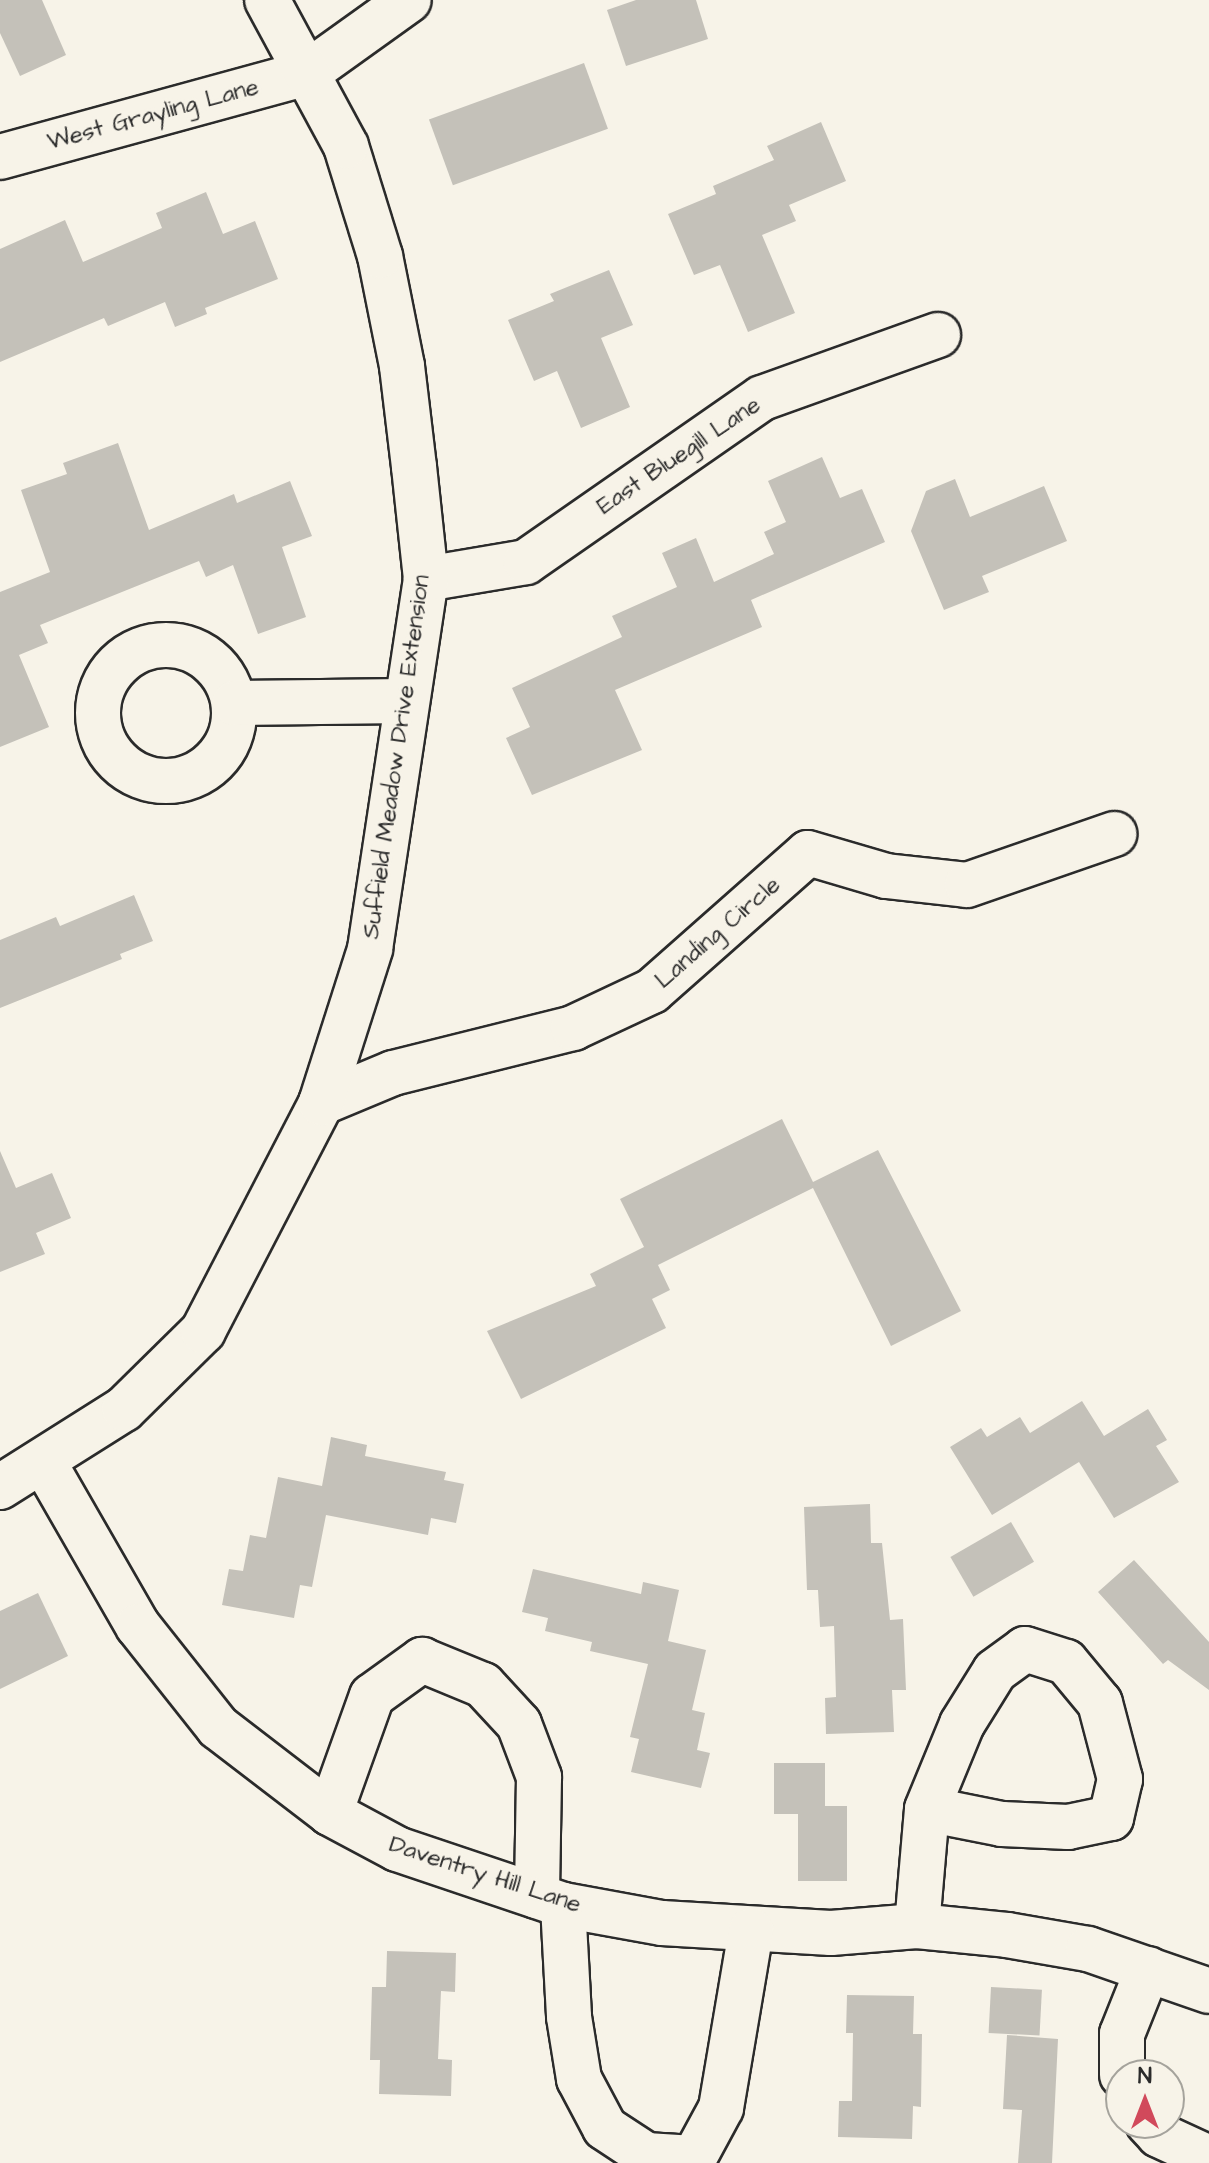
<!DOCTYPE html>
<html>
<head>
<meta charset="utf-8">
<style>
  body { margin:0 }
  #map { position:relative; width:1209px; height:2163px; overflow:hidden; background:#f7f3e8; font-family:"Architects Daughter",sans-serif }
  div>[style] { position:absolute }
  .building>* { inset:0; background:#c4c1b9; transform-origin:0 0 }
  .roads { filter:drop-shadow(2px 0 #2b2b2b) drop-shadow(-2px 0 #2b2b2b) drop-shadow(0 2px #2b2b2b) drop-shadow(0 -2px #2b2b2b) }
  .minor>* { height:44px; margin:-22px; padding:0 22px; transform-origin:22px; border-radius:22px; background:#f7f3e8 }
  .minor>.ring { margin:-22px; padding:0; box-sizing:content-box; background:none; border:44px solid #f7f3e8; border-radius:50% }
  span { translate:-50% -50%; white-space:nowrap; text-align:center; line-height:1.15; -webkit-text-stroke:6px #f7f3e8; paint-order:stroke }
  .street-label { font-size:24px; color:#2b2b2b }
  .north { position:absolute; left:1105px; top:2059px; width:80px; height:80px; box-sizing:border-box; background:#f7f3e8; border:2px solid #a5a39c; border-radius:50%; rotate:0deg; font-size:22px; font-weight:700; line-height:32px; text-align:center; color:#2b2b2b }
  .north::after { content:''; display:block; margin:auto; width:28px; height:36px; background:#d1495b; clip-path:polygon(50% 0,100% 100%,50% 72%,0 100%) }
</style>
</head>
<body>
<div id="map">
  <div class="building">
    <i style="clip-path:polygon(0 0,42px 0,66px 55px,20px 76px,0 33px)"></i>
    <i style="clip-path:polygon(636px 0,696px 0,708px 39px,626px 66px,607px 10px)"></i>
    <i style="left:584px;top:63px;width:70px;height:165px;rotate:70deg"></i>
    <i style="clip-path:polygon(821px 122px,846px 181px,789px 205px,796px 221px,762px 235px,795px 313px,748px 332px,720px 265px,694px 275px,668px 214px,716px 194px,713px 186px,774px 160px,767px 146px)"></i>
    <i style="clip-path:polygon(206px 192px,223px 234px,255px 221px,278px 279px,205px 308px,207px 314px,175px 327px,165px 302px,108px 326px,104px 318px,0 362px,0 249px,65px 220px,83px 262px,162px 228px,156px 213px)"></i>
    <i style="clip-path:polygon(609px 270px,633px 325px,601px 338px,630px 407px,581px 428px,557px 371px,534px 381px,508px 320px,554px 301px,550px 294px)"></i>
    <i style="clip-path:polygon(118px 443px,149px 530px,234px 494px,237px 503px,290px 481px,312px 536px,282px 547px,306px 617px,258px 634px,233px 565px,206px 577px,199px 561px,40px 625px,48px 643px,19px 655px,49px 727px,0 747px,0 592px,50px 572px,21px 490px,67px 474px,63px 463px)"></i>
    <i style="clip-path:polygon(822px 457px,840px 498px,862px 489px,885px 542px,751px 600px,762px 627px,615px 690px,642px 750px,532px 795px,506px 738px,530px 727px,512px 688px,622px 637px,612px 616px,677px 587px,662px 553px,696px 538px,714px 582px,774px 554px,764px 532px,786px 522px,768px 481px)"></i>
    <i style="clip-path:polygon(955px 479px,970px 517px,1044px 486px,1067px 541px,982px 576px,989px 592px,944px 610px,911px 531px,926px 491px)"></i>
    <i style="clip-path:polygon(134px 895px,153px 941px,120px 954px,122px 959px,0 1008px,0 940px,56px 917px,60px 926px)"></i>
    <i style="clip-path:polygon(782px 1119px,813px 1182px,878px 1150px,961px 1311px,891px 1346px,813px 1188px,658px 1265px,670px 1290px,652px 1299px,666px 1328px,521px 1399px,487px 1331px,596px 1286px,590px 1274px,644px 1247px,620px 1199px)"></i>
    <i style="clip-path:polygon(0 1151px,16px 1188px,52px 1173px,71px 1218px,36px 1233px,45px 1254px,0 1272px)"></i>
    <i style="clip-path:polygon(1082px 1401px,1104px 1436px,1148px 1409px,1167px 1440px,1156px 1446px,1179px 1482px,1114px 1518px,1079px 1462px,992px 1515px,950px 1447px,981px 1428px,987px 1437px,1020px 1417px,1030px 1433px)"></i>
    <i style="clip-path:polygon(331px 1437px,367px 1445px,365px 1456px,446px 1472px,444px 1480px,464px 1484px,456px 1523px,431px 1518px,428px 1535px,326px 1515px,312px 1587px,300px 1585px,294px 1618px,222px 1605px,229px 1569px,243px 1571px,250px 1535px,266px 1538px,278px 1477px,322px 1486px)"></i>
    <i style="clip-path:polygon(870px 1504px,871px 1543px,882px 1543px,890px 1620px,903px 1619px,906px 1690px,892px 1690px,894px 1732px,826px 1734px,825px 1698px,836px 1697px,834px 1626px,820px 1627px,818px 1590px,807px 1590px,804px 1507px)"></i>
    <i style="left:1011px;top:1522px;width:46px;height:70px;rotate:60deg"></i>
    <i style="clip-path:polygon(1134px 1560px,1209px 1642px,1209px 1690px,1168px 1660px,1163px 1664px,1098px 1592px)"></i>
    <i style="clip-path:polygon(533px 1569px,641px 1594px,643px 1582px,679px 1590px,668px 1641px,706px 1650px,692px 1710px,705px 1713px,697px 1750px,710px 1753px,701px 1788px,631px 1772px,639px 1739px,630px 1737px,648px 1664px,590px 1651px,592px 1642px,545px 1631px,548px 1618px,522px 1612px)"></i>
    <i style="clip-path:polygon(38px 1593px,68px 1656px,0 1689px,0 1611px)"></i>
    <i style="clip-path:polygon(774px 1763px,825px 1763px,825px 1806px,847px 1806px,847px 1881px,798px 1881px,798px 1814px,774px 1814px)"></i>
    <i style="clip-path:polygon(387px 1951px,456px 1953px,455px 1992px,441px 1991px,438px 2059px,452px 2060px,451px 2096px,379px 2094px,380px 2060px,370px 2060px,372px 1987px,386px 1987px)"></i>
    <i style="left:991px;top:1987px;width:51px;height:46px;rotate:3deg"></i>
    <i style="clip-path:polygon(847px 1995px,914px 1996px,913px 2034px,922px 2034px,921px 2107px,913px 2106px,912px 2139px,838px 2137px,839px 2101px,852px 2101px,853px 2033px,846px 2033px)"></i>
    <i style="clip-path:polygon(1007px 2035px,1058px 2039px,1052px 2163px,1018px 2163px,1022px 2110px,1003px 2109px)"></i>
  </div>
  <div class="roads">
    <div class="minor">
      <i style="left:0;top:157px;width:318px;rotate:-15.3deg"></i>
      <i style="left:307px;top:73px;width:125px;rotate:-35.6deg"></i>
      <i style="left:426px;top:579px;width:101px;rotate:-9.6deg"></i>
      <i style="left:526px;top:562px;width:287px;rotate:-34.8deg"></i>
      <i style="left:762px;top:398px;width:187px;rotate:-19.7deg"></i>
      <i class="ring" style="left:98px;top:645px;width:92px;height:92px"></i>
      <i style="left:235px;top:703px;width:171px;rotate:-0.7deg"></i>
      <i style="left:321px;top:1103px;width:78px;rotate:-22.6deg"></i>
      <i style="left:393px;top:1073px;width:186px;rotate:-14deg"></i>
      <i style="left:573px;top:1028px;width:87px;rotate:-25.1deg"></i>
      <i style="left:652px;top:991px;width:208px;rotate:-41.5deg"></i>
      <i style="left:808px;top:853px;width:81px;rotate:16.4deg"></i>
      <i style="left:886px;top:876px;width:81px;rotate:6.3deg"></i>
      <i style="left:967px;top:885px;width:156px;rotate:-19.1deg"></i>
      <i style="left:43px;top:1461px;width:190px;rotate:60.1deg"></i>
      <i style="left:138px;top:1626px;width:129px;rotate:51.6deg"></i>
      <i style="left:218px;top:1727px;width:141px;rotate:37.5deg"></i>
      <i style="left:330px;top:1813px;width:76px;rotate:28.2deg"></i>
      <i style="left:397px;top:1849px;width:175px;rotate:18.6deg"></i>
      <i style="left:563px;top:1905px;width:101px;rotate:10.3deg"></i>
      <i style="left:662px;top:1923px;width:169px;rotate:3.4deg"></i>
      <i style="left:831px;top:1933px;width:86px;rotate:-4.7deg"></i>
      <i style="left:917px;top:1926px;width:90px;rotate:5.7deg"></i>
      <i style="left:1007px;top:1935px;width:82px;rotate:9.8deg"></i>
      <i style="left:1088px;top:1949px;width:128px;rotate:19.1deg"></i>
      <i style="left:0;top:1487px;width:146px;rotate:-32.2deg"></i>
      <i style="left:124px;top:1409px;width:111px;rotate:-44.6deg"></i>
      <i style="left:203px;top:1331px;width:257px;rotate:-62.6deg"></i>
      <i style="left:321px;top:1103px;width:162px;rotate:-72.3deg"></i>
      <i style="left:370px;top:949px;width:374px;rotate:-81.4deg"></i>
      <i style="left:426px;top:579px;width:113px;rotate:-96.1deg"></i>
      <i style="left:414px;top:467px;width:102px;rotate:-96.8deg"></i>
      <i style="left:402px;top:366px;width:112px;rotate:-101.3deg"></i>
      <i style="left:380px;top:256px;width:115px;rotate:-107.2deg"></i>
      <i style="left:346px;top:146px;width:166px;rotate:-118.4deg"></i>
      <i style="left:330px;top:1813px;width:124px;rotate:-70.3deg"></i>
      <i style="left:372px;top:1696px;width:62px;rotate:-35.8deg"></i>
      <i style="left:422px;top:1660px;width:66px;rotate:22.3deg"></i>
      <i style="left:483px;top:1685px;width:53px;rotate:47.3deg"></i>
      <i style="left:519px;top:1724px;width:57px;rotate:69.3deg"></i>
      <i style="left:539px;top:1777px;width:119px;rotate:91deg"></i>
      <i style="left:563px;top:1905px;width:112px;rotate:86.9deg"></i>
      <i style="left:569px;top:2017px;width:63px;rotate:80.8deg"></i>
      <i style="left:579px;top:2079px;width:55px;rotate:62deg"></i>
      <i style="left:605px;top:2128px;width:49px;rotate:33.4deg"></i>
      <i style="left:646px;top:2155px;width:48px;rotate:3.6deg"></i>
      <i style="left:694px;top:2158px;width:57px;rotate:-61.6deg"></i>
      <i style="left:721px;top:2108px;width:180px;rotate:-80.4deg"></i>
      <i style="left:917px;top:1926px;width:117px;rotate:-85.1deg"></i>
      <i style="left:927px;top:1809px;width:92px;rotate:-67.6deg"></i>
      <i style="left:962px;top:1724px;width:62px;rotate:-58.1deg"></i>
      <i style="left:995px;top:1671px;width:37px;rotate:-36deg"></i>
      <i style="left:1025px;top:1649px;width:43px;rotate:17.6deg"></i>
      <i style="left:1066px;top:1662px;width:53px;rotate:50.3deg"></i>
      <i style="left:1100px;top:1703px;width:79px;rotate:75.3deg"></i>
      <i style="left:1120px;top:1779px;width:40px;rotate:103deg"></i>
      <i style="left:1111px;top:1818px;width:44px;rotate:168.2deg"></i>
      <i style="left:1068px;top:1827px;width:66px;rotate:-177.4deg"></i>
      <i style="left:1002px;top:1824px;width:76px;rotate:-168.7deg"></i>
      <i style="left:1122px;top:2075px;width:41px;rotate:-90deg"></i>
      <i style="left:1122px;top:2034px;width:70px;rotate:-68.2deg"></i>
      <i style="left:1148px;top:2123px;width:16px;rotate:47deg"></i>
      <i style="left:1159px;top:2135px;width:55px;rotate:24.7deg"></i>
    </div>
  </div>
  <div class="street-label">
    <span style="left:153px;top:115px;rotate:-15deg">West Grayling Lane</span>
    <span style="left:679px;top:456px;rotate:-34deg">East Bluegill Lane</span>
    <span style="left:397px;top:757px;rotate:-82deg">Suffield Meadow Drive Extension</span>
    <span style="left:718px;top:933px;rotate:-41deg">Landing Circle</span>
    <span style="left:485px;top:1875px;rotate:18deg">Daventry Hill Lane</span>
  </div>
  <div class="north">N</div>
</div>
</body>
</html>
